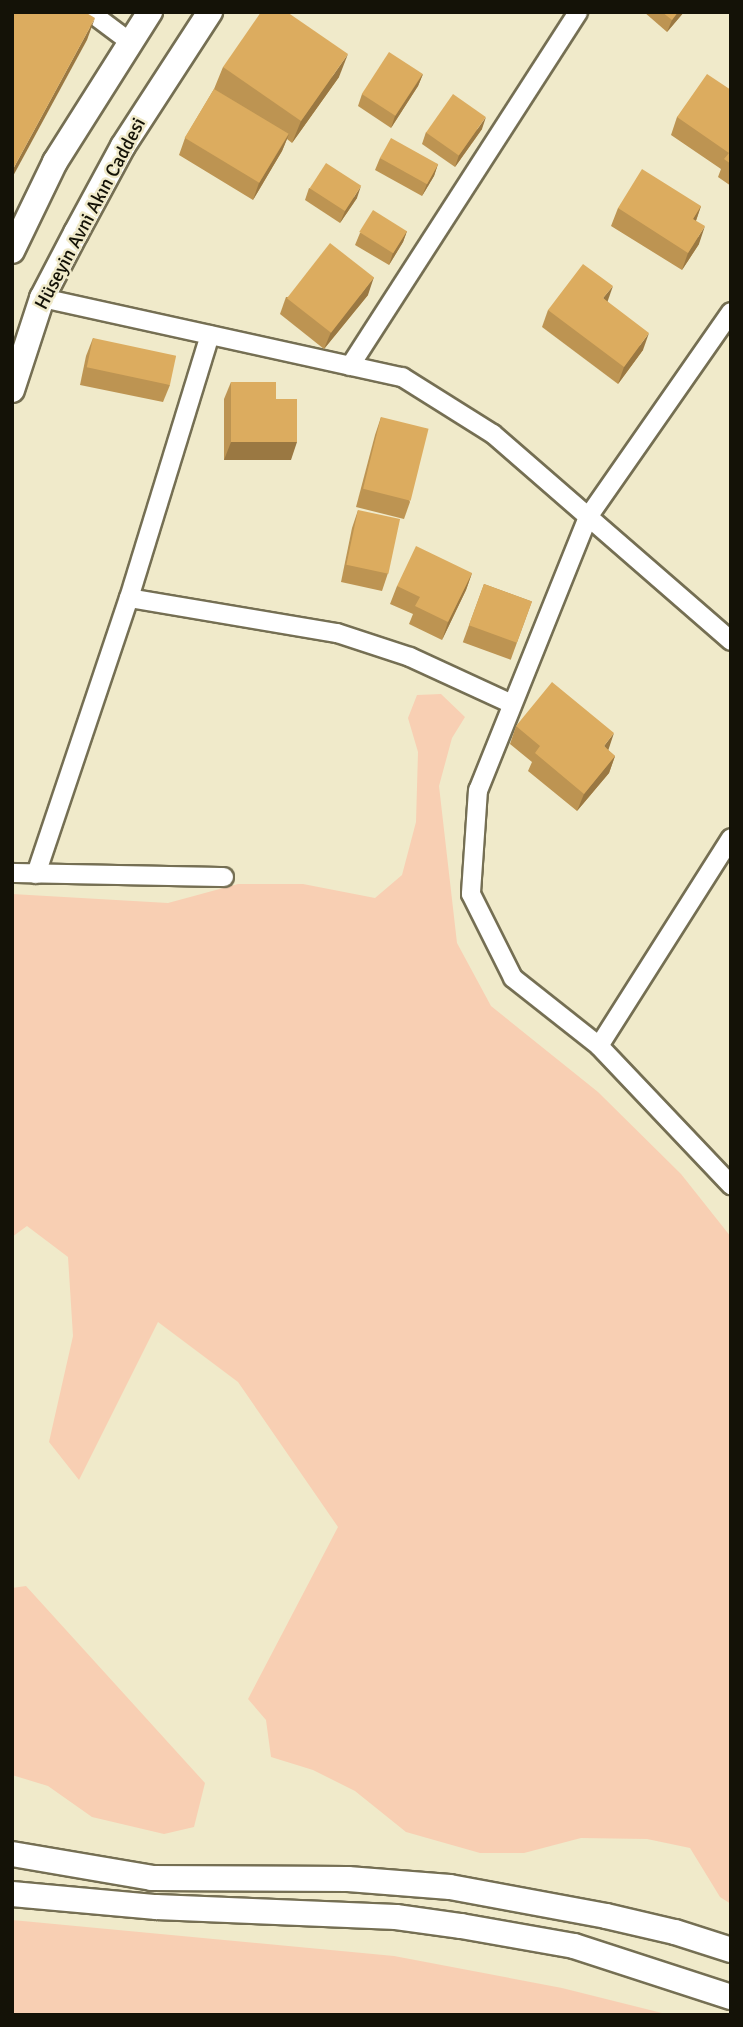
<!DOCTYPE html>
<html>
<head>
<meta charset="utf-8">
<style>
  body { margin:0 }
  #map { position:relative; width:743px; height:2027px; overflow:hidden; background:#f0eaca; font-family:Signika,sans-serif }
  div>[style] { position:absolute }
  .green>* { inset:0; background:#f8cfb3 }
  .roads { filter:drop-shadow(2px 0 #756f53) drop-shadow(-2px 0 #756f53) drop-shadow(0 2px #756f53) drop-shadow(0 -2px #756f53) }
  .minor>* { height:18px; margin:-9px; padding:0 9px; transform-origin:9px; border-radius:9px; background:#fff }
  .secondary>* { height:24px; margin:-12px; padding:0 12px; transform-origin:12px; border-radius:12px; background:#fff }
  .wall>* { inset:0; background:#bd9452; transform-origin:0 0 }
  .shaded-wall>* { inset:0; background:#9a7842 }
  .building>* { inset:0; background:#dcac5f; transform-origin:0 0 }
  span { translate:-50% -50%; white-space:nowrap; text-align:center; line-height:1.15; -webkit-text-stroke:5px #f0eaca; paint-order:stroke }
  .street-label { font-size:19px; color:#141207 }
  .frame { position:absolute; inset:0; border:14px solid #141207; pointer-events:none }
</style>
</head>
<body>
<div id="map">
  <div class="green">
    <i style="clip-path:polygon(441px 694px,465px 717px,452px 738px,439px 786px,457px 943px,491px 1006px,598px 1092px,681px 1174px,731px 1237px,731px 1904px,720px 1897px,690px 1848px,647px 1839px,581px 1838px,524px 1853px,480px 1853px,406px 1832px,355px 1791px,313px 1770px,271px 1757px,266px 1720px,248px 1699px,338px 1527px,238px 1382px,158px 1322px,79px 1480px,49px 1442px,73px 1336px,68px 1257px,27px 1226px,12px 1237px,12px 894px,168px 903px,238px 884px,303px 884px,375px 898px,402px 875px,416px 822px,418px 752px,408px 718px,417px 695px)"></i>
    <i style="clip-path:polygon(26px 1586px,205px 1783px,194px 1827px,164px 1834px,92px 1817px,48px 1786px,12px 1775px,12px 1588px)"></i>
    <i style="clip-path:polygon(12px 1920px,394px 1956px,562px 1988px,670px 2015px,12px 2015px)"></i>
  </div>
  <div class="roads">
    <div class="minor">
      <i style="left:90px;top:12px;width:50px;rotate:36.9deg"></i>
      <i style="left:42px;top:298px;width:369px;rotate:12.4deg"></i>
      <i style="left:402px;top:377px;width:107px;rotate:32.1deg"></i>
      <i style="left:493px;top:434px;width:315px;rotate:41deg"></i>
      <i style="left:731px;top:312px;width:250px;rotate:124.9deg"></i>
      <i style="left:588px;top:517px;width:294px;rotate:111.9deg"></i>
      <i style="left:478px;top:790px;width:104px;rotate:93.9deg"></i>
      <i style="left:471px;top:894px;width:94px;rotate:63.4deg"></i>
      <i style="left:513px;top:978px;width:110px;rotate:38.3deg"></i>
      <i style="left:599px;top:1046px;width:192px;rotate:46.5deg"></i>
      <i style="left:350px;top:366px;width:421px;rotate:-57.2deg"></i>
      <i style="left:129px;top:598px;width:211px;rotate:9.6deg"></i>
      <i style="left:337px;top:633px;width:77px;rotate:18.2deg"></i>
      <i style="left:410px;top:657px;width:112px;rotate:24.7deg"></i>
      <i style="left:12px;top:873px;width:212px;rotate:1.1deg"></i>
      <i style="left:36px;top:874px;width:291px;rotate:-71.4deg"></i>
      <i style="left:129px;top:598px;width:275px;rotate:-72.9deg"></i>
      <i style="left:599px;top:1046px;width:246px;rotate:-57.6deg"></i>
    </div>
    <div class="secondary">
      <i style="left:12px;top:251px;width:99px;rotate:-64.2deg"></i>
      <i style="left:55px;top:162px;width:178px;rotate:-57.7deg"></i>
      <i style="left:12px;top:390px;width:97px;rotate:-71.9deg"></i>
      <i style="left:42px;top:298px;width:73px;rotate:-62.4deg"></i>
      <i style="left:76px;top:233px;width:99px;rotate:-61.6deg"></i>
      <i style="left:123px;top:146px;width:160px;rotate:-57deg"></i>
      <i style="left:12px;top:1854px;width:142px;rotate:9.7deg"></i>
      <i style="left:152px;top:1878px;width:196px;rotate:0.3deg"></i>
      <i style="left:348px;top:1879px;width:102px;rotate:4.5deg"></i>
      <i style="left:450px;top:1887px;width:159px;rotate:10.5deg"></i>
      <i style="left:606px;top:1916px;width:71px;rotate:13.1deg"></i>
      <i style="left:675px;top:1932px;width:59px;rotate:17.8deg"></i>
      <i style="left:12px;top:1894px;width:145px;rotate:5.2deg"></i>
      <i style="left:156px;top:1907px;width:240px;rotate:2.4deg"></i>
      <i style="left:396px;top:1917px;width:66px;rotate:7.9deg"></i>
      <i style="left:461px;top:1926px;width:115px;rotate:10deg"></i>
      <i style="left:574px;top:1946px;width:165px;rotate:18deg"></i>
    </div>
  </div>
  <div class="wall">
    <i style="clip-path:polygon(644px 12px,684px 12px,667px 32px)"></i>
    <i style="clip-path:polygon(223px 67px,339px 77px,292px 143px,287px 139px,282px 151px,253px 200px,179px 155px,185px 138px,214px 89px)"></i>
    <i style="clip-path:polygon(423px 74px,418px 86px,391px 128px,358px 106px,362px 94px)"></i>
    <i style="clip-path:polygon(731px 90px,731px 186px,718px 177px,721px 169px,671px 135px,677px 117px)"></i>
    <i style="clip-path:polygon(482px 129px,455px 167px,422px 144px,426px 132px)"></i>
    <i style="clip-path:polygon(380px 158px,438px 164px,434px 176px,422px 196px,375px 170px)"></i>
    <i style="clip-path:polygon(309px 188px,357px 198px,340px 223px,305px 200px)"></i>
    <i style="clip-path:polygon(701px 206px,696px 221px,699px 244px,682px 270px,611px 226px,618px 208px)"></i>
    <i style="clip-path:polygon(407px 231px,403px 242px,389px 265px,355px 245px,360px 233px)"></i>
    <i style="clip-path:polygon(368px 295px,324px 349px,280px 314px,286px 297px)"></i>
    <i style="clip-path:polygon(607px 301px,643px 350px,618px 384px,542px 327px,548px 310px)"></i>
    <i style="clip-path:polygon(93px 338px,170px 385px,163px 402px,80px 385px,86px 356px)"></i>
    <i style="clip-path:polygon(231px 382px,276px 399px,291px 460px,224px 460px,224px 399px)"></i>
    <i style="clip-path:polygon(381px 417px,410px 502px,404px 519px,356px 507px,375px 435px)"></i>
    <i style="clip-path:polygon(358px 510px,388px 573px,382px 591px,341px 582px,352px 528px)"></i>
    <i style="clip-path:polygon(472px 573px,466px 590px,442px 640px,409px 624px,413px 614px,390px 604px,397px 586px)"></i>
    <i style="left:484px;top:584px;width:51px;height:62px;rotate:20deg"></i>
    <i style="clip-path:polygon(516px 726px,608px 750px,615px 756px,609px 773px,577px 811px,528px 771px,532px 762px,510px 744px)"></i>
  </div>
  <div class="shaded-wall">
    <i style="clip-path:polygon(678px 12px,684px 12px,667px 32px,672px 20px)"></i>
    <i style="clip-path:polygon(95px 18px,87px 40px,12px 178px,12px 171px)"></i>
    <i style="clip-path:polygon(348px 54px,339px 77px,292px 143px,301px 121px)"></i>
    <i style="clip-path:polygon(423px 74px,418px 86px,391px 128px,395px 116px)"></i>
    <i style="clip-path:polygon(486px 117px,482px 129px,455px 167px,459px 155px)"></i>
    <i style="clip-path:polygon(289px 134px,282px 151px,253px 200px,259px 183px)"></i>
    <i style="clip-path:polygon(438px 164px,434px 176px,422px 196px,427px 184px)"></i>
    <i style="clip-path:polygon(361px 186px,357px 198px,340px 223px,345px 211px)"></i>
    <i style="clip-path:polygon(701px 206px,695px 223px,693px 219px)"></i>
    <i style="clip-path:polygon(705px 226px,699px 244px,682px 270px,688px 253px)"></i>
    <i style="clip-path:polygon(407px 231px,403px 242px,389px 265px,393px 253px)"></i>
    <i style="clip-path:polygon(374px 277px,368px 295px,324px 349px,331px 332px)"></i>
    <i style="clip-path:polygon(613px 286px,607px 303px,603px 298px)"></i>
    <i style="clip-path:polygon(649px 333px,643px 350px,618px 384px,624px 367px)"></i>
    <i style="clip-path:polygon(231px 442px,297px 442px,291px 460px,224px 460px)"></i>
    <i style="clip-path:polygon(472px 573px,466px 590px,442px 640px,448px 622px)"></i>
    <i style="clip-path:polygon(614px 733px,608px 751px,604px 746px)"></i>
    <i style="clip-path:polygon(615px 756px,609px 773px,577px 811px,584px 794px)"></i>
  </div>
  <div class="building">
    <i style="clip-path:polygon(12px 12px,85px 12px,95px 18px,12px 171px)"></i>
    <i style="clip-path:polygon(261px 12px,287px 12px,348px 54px,301px 121px,223px 67px)"></i>
    <i style="clip-path:polygon(662px 12px,678px 12px,672px 20px)"></i>
    <i style="left:389px;top:52px;width:40px;height:50px;rotate:33deg"></i>
    <i style="clip-path:polygon(707px 74px,731px 90px,731px 164px,724px 159px,729px 153px,677px 117px)"></i>
    <i style="left:214px;top:89px;width:87px;height:57px;rotate:31deg"></i>
    <i style="left:453px;top:94px;width:40px;height:47px;rotate:35deg"></i>
    <i style="left:391px;top:138px;width:54px;height:23px;rotate:29deg"></i>
    <i style="left:326px;top:163px;width:42px;height:30px;rotate:33deg"></i>
    <i style="clip-path:polygon(642px 169px,701px 206px,693px 219px,705px 226px,688px 253px,618px 208px)"></i>
    <i style="left:373px;top:210px;width:40px;height:26px;rotate:32deg"></i>
    <i style="left:330px;top:243px;width:56px;height:70px;rotate:38deg"></i>
    <i style="clip-path:polygon(583px 264px,613px 286px,603px 298px,649px 333px,624px 367px,548px 310px)"></i>
    <i style="left:93px;top:338px;width:85px;height:30px;rotate:12deg"></i>
    <i style="clip-path:polygon(231px 382px,276px 382px,276px 399px,297px 399px,297px 442px,231px 442px)"></i>
    <i style="left:381px;top:417px;width:49px;height:74px;rotate:14deg"></i>
    <i style="left:358px;top:510px;width:43px;height:56px;rotate:12deg"></i>
    <i style="clip-path:polygon(416px 546px,472px 573px,448px 622px,415px 606px,420px 597px,397px 586px)"></i>
    <i style="left:484px;top:584px;width:51px;height:44px;rotate:20deg"></i>
    <i style="clip-path:polygon(552px 682px,614px 733px,604px 746px,615px 756px,584px 794px,535px 753px,540px 746px,516px 726px)"></i>
  </div>
  <div class="street-label">
    <span style="left:91px;top:214px;rotate:-62deg">Hüseyin Avni Akın Caddesi</span>
  </div>
  <div class="frame"></div>
</div>
</body>
</html>
